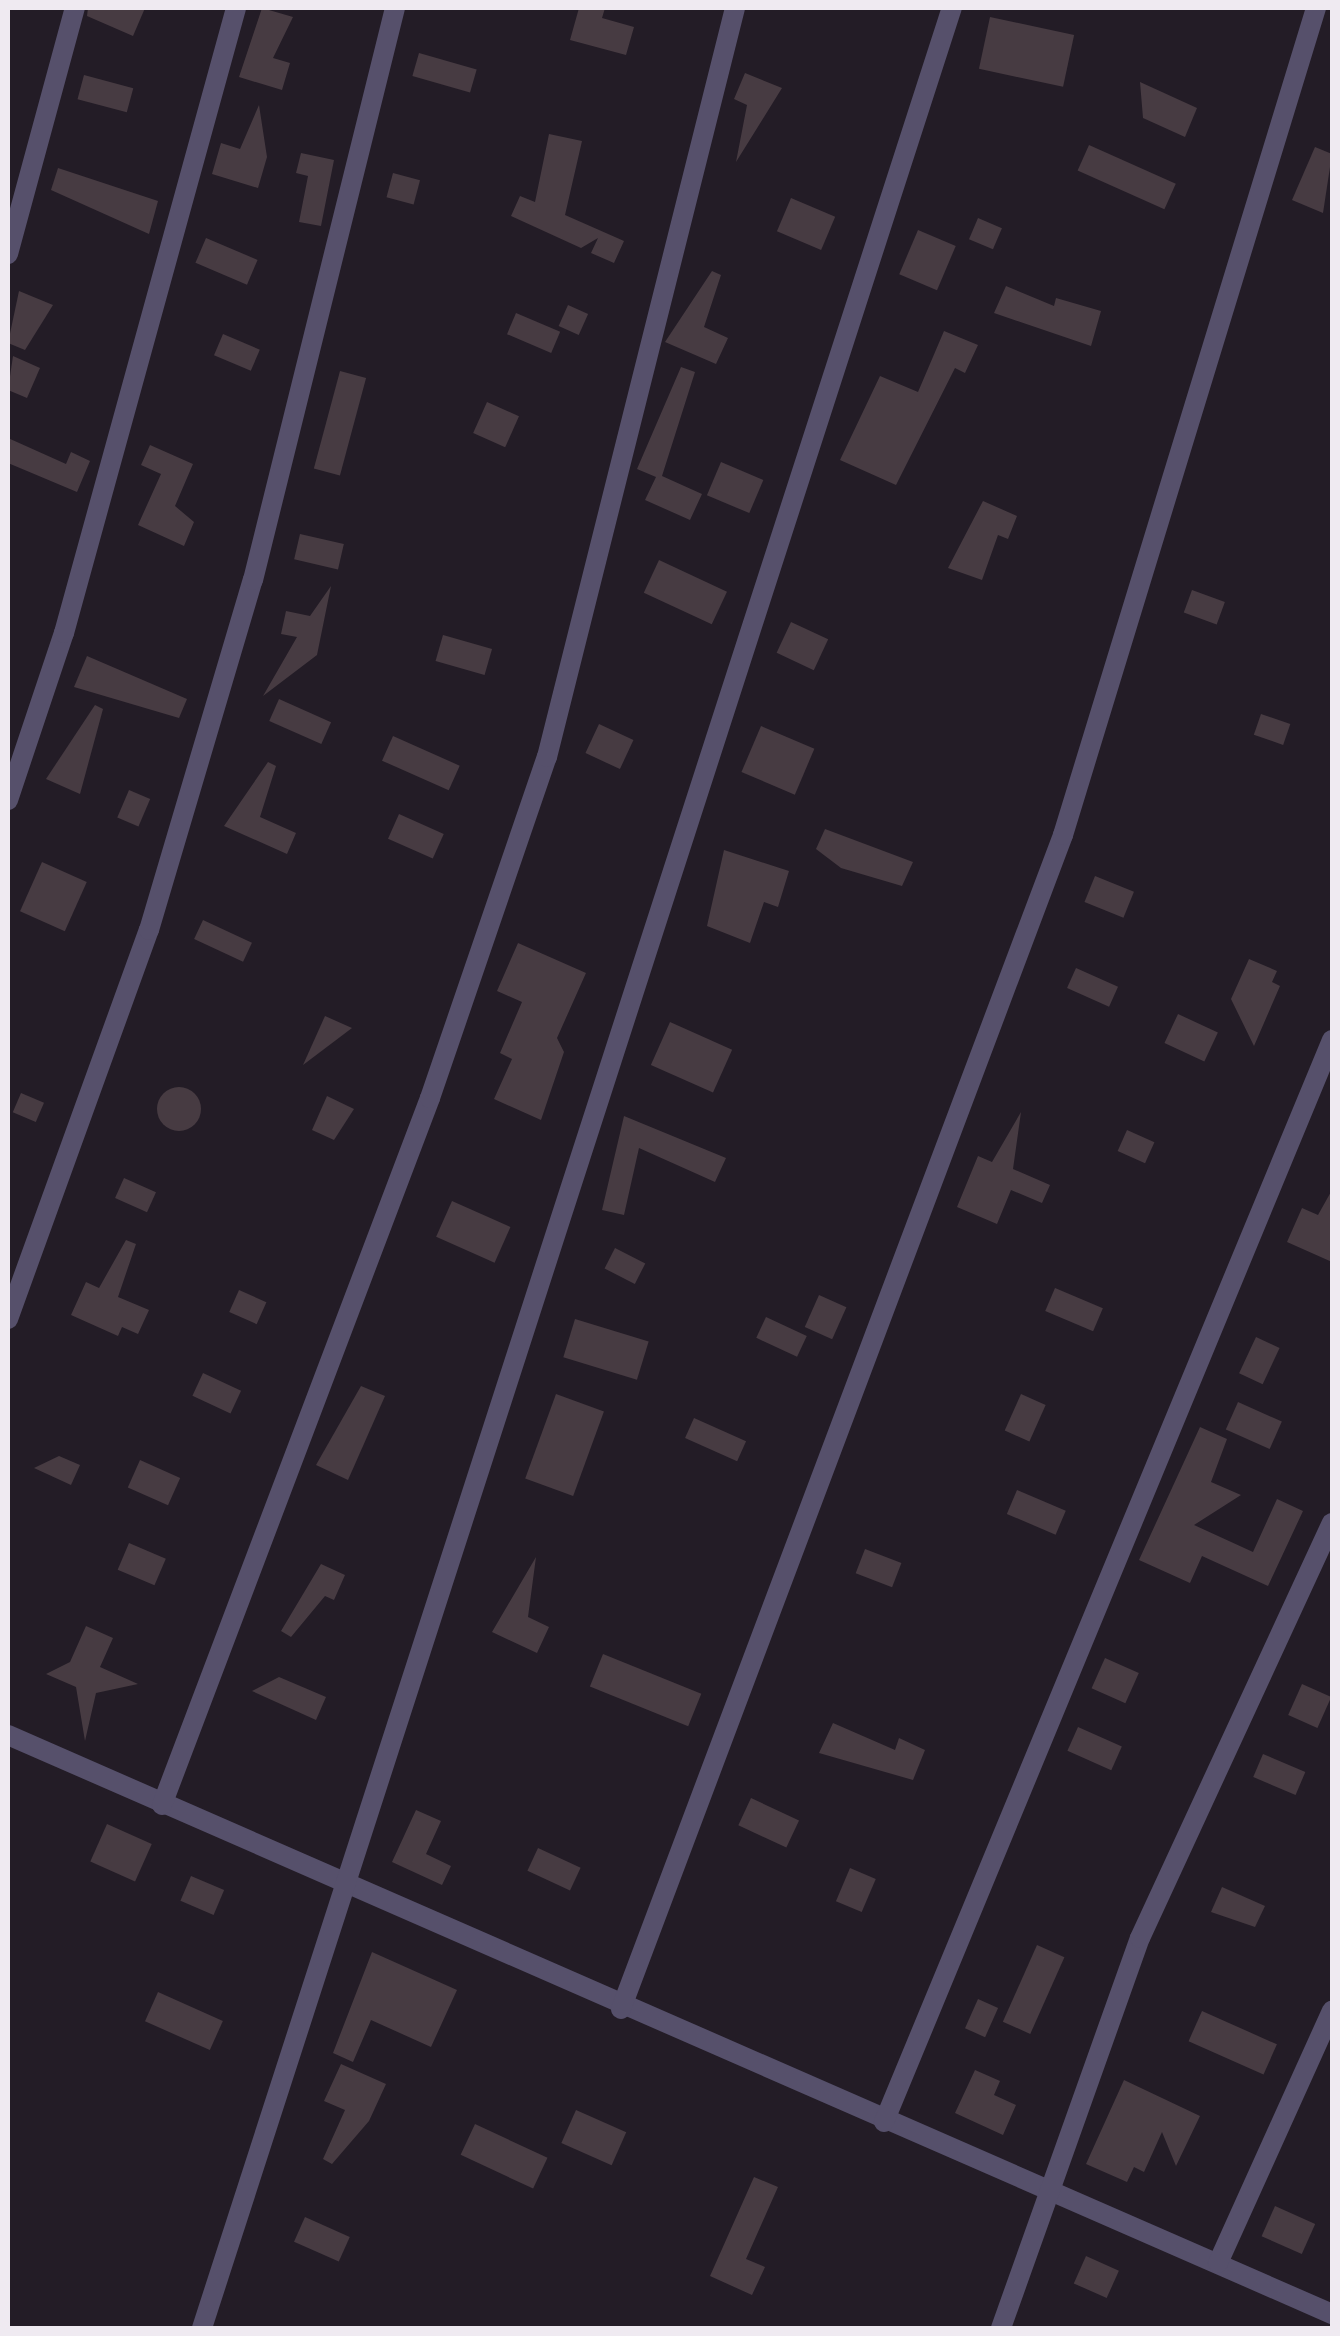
<!DOCTYPE html>
<html>
<head>
<meta charset="utf-8">
<style>
  body { margin:0 }
  #map { position:relative; width:1340px; height:2336px; overflow:hidden; background:#231c26; font-family:Overpass,sans-serif }
  div>[style] { position:absolute }
  .building>* { inset:0; background:#473b42; transform-origin:0 0 }
  .round { border-radius:50% }
  .street>* { height:20px; margin:-10px; padding:0 10px; transform-origin:10px; border-radius:10px; background:#56506b }
  span { translate:-50% -50%; white-space:nowrap; text-align:center; line-height:1.15; -webkit-text-stroke:9px #231c26; paint-order:stroke }
  .frame { position:absolute; inset:0; border:10px solid #efeaf1; pointer-events:none }
</style>
</head>
<body>
<div id="map">
  <div class="building">
    <i style="clip-path:polygon(88px 8px,145px 8px,133px 36px,87px 16px)"></i>
    <i style="clip-path:polygon(262px 8px,293px 17px,273px 58px,290px 63px,282px 90px,239px 77px)"></i>
    <i style="clip-path:polygon(579px 8px,605px 8px,602px 18px,634px 27px,626px 55px,570px 40px)"></i>
    <i style="left:990px;top:17px;width:86px;height:53px;rotate:12deg"></i>
    <i style="left:419px;top:53px;width:60px;height:24px;rotate:16deg"></i>
    <i style="clip-path:polygon(745px 73px,782px 88px,736px 162px,747px 105px,734px 99px)"></i>
    <i style="left:84px;top:75px;width:51px;height:25px;rotate:15deg"></i>
    <i style="clip-path:polygon(1140px 82px,1197px 108px,1185px 137px,1143px 118px)"></i>
    <i style="clip-path:polygon(259px 105px,267px 157px,258px 188px,212px 174px,221px 143px,240px 149px)"></i>
    <i style="clip-path:polygon(549px 134px,582px 141px,565px 215px,624px 241px,614px 263px,591px 253px,598px 238px,581px 248px,511px 216px,520px 196px,535px 202px)"></i>
    <i style="left:1089px;top:145px;width:95px;height:28px;rotate:24deg"></i>
    <i style="clip-path:polygon(1315px 147px,1332px 154px,1323px 213px,1292px 200px)"></i>
    <i style="clip-path:polygon(301px 153px,334px 160px,321px 226px,299px 222px,308px 176px,296px 173px)"></i>
    <i style="clip-path:polygon(58px 168px,158px 201px,149px 234px,51px 190px)"></i>
    <i style="left:393px;top:173px;width:28px;height:25px;rotate:15deg"></i>
    <i style="left:791px;top:198px;width:48px;height:36px;rotate:23deg"></i>
    <i style="left:978px;top:218px;width:26px;height:23px;rotate:23deg"></i>
    <i style="left:918px;top:230px;width:41px;height:48px;rotate:23deg"></i>
    <i style="left:206px;top:238px;width:56px;height:27px;rotate:23deg"></i>
    <i style="clip-path:polygon(712px 271px,721px 275px,704px 327px,728px 338px,716px 364px,665px 342px)"></i>
    <i style="clip-path:polygon(1006px 286px,1054px 306px,1056px 298px,1101px 311px,1091px 346px,994px 313px)"></i>
    <i style="clip-path:polygon(19px 291px,53px 305px,25px 350px,8px 343px)"></i>
    <i style="left:568px;top:305px;width:22px;height:23px;rotate:24deg"></i>
    <i style="left:516px;top:313px;width:48px;height:23px;rotate:23deg"></i>
    <i style="clip-path:polygon(944px 331px,978px 345px,965px 373px,955px 368px,896px 485px,840px 460px,880px 376px,918px 392px)"></i>
    <i style="left:223px;top:334px;width:40px;height:23px;rotate:23deg"></i>
    <i style="clip-path:polygon(13px 356px,40px 368px,27px 398px,8px 390px)"></i>
    <i style="clip-path:polygon(681px 367px,695px 372px,662px 476px,702px 494px,690px 520px,645px 500px,656px 477px,637px 469px)"></i>
    <i style="left:340px;top:371px;width:27px;height:101px;rotate:15deg"></i>
    <i style="left:487px;top:402px;width:35px;height:34px;rotate:24deg"></i>
    <i style="clip-path:polygon(8px 438px,66px 464px,71px 452px,90px 461px,77px 492px,8px 463px)"></i>
    <i style="clip-path:polygon(150px 445px,193px 464px,175px 506px,194px 522px,184px 546px,138px 525px,161px 474px,141px 465px)"></i>
    <i style="left:721px;top:462px;width:46px;height:36px;rotate:23deg"></i>
    <i style="clip-path:polygon(983px 501px,1017px 516px,1008px 539px,998px 535px,982px 580px,948px 568px)"></i>
    <i style="left:300px;top:534px;width:45px;height:26px;rotate:13deg"></i>
    <i style="left:659px;top:560px;width:75px;height:36px;rotate:25deg"></i>
    <i style="clip-path:polygon(331px 586px,317px 655px,263px 696px,297px 637px,281px 634px,286px 611px,310px 616px)"></i>
    <i style="left:1192px;top:590px;width:35px;height:24px;rotate:20deg"></i>
    <i style="left:791px;top:622px;width:41px;height:34px;rotate:25deg"></i>
    <i style="left:443px;top:635px;width:51px;height:27px;rotate:16deg"></i>
    <i style="clip-path:polygon(87px 656px,187px 699px,179px 718px,74px 687px)"></i>
    <i style="left:279px;top:699px;width:57px;height:24px;rotate:24deg"></i>
    <i style="clip-path:polygon(95px 705px,103px 709px,80px 794px,46px 779px)"></i>
    <i style="left:1261px;top:714px;width:31px;height:22px;rotate:19deg"></i>
    <i style="left:599px;top:724px;width:38px;height:32px;rotate:25deg"></i>
    <i style="left:761px;top:726px;width:58px;height:50px;rotate:23deg"></i>
    <i style="left:393px;top:736px;width:73px;height:27px;rotate:24deg"></i>
    <i style="clip-path:polygon(268px 762px,276px 766px,260px 817px,296px 833px,287px 854px,224px 826px)"></i>
    <i style="left:129px;top:790px;width:23px;height:30px;rotate:23deg"></i>
    <i style="left:399px;top:814px;width:49px;height:27px;rotate:24deg"></i>
    <i style="clip-path:polygon(825px 829px,913px 862px,902px 886px,841px 868px,816px 849px)"></i>
    <i style="clip-path:polygon(724px 850px,789px 871px,778px 907px,764px 902px,750px 943px,707px 926px)"></i>
    <i style="left:42px;top:862px;width:49px;height:54px;rotate:24deg"></i>
    <i style="left:1095px;top:876px;width:42px;height:28px;rotate:22deg"></i>
    <i style="left:203px;top:920px;width:54px;height:21px;rotate:25deg"></i>
    <i style="clip-path:polygon(518px 943px,586px 973px,557px 1038px,564px 1052px,541px 1120px,494px 1099px,512px 1059px,500px 1053px,522px 1002px,497px 991px)"></i>
    <i style="clip-path:polygon(1249px 959px,1277px 971px,1272px 982px,1280px 986px,1254px 1046px,1231px 999px)"></i>
    <i style="left:1076px;top:968px;width:46px;height:22px;rotate:24deg"></i>
    <i style="left:1178px;top:1014px;width:44px;height:32px;rotate:25deg"></i>
    <i style="clip-path:polygon(325px 1016px,352px 1028px,303px 1065px)"></i>
    <i style="left:670px;top:1022px;width:68px;height:47px;rotate:24deg"></i>
    <i class="round" style="left:157px;top:1087px;width:44px;height:44px"></i>
    <i style="left:21px;top:1093px;width:25px;height:21px;rotate:23deg"></i>
    <i style="clip-path:polygon(327px 1096px,354px 1109px,334px 1140px,312px 1130px)"></i>
    <i style="clip-path:polygon(1021px 1112px,1013px 1169px,1050px 1185px,1042px 1203px,1011px 1190px,997px 1224px,957px 1207px,978px 1156px,992px 1162px)"></i>
    <i style="clip-path:polygon(624px 1116px,726px 1158px,715px 1182px,639px 1148px,624px 1215px,602px 1210px)"></i>
    <i style="left:1127px;top:1130px;width:30px;height:23px;rotate:24deg"></i>
    <i style="left:124px;top:1178px;width:35px;height:22px;rotate:24deg"></i>
    <i style="clip-path:polygon(1332px 1190px,1332px 1262px,1287px 1242px,1302px 1208px,1318px 1215px)"></i>
    <i style="left:452px;top:1201px;width:64px;height:39px;rotate:24deg"></i>
    <i style="clip-path:polygon(126px 1240px,136px 1244px,118px 1297px,149px 1310px,138px 1334px,122px 1327px,118px 1336px,71px 1315px,86px 1282px,99px 1288px)"></i>
    <i style="left:615px;top:1248px;width:34px;height:23px;rotate:27deg"></i>
    <i style="left:1055px;top:1288px;width:52px;height:25px;rotate:23deg"></i>
    <i style="left:239px;top:1290px;width:30px;height:24px;rotate:24deg"></i>
    <i style="left:819px;top:1295px;width:30px;height:35px;rotate:24deg"></i>
    <i style="left:766px;top:1317px;width:45px;height:23px;rotate:25deg"></i>
    <i style="left:575px;top:1319px;width:77px;height:40px;rotate:17deg"></i>
    <i style="left:1256px;top:1337px;width:26px;height:40px;rotate:25deg"></i>
    <i style="left:203px;top:1373px;width:42px;height:25px;rotate:25deg"></i>
    <i style="clip-path:polygon(361px 1386px,385px 1396px,348px 1480px,316px 1465px)"></i>
    <i style="left:556px;top:1394px;width:51px;height:90px;rotate:20deg"></i>
    <i style="left:1021px;top:1394px;width:27px;height:40px;rotate:24deg"></i>
    <i style="left:1238px;top:1402px;width:48px;height:30px;rotate:24deg"></i>
    <i style="left:694px;top:1418px;width:57px;height:22px;rotate:24deg"></i>
    <i style="clip-path:polygon(1200px 1427px,1227px 1439px,1211px 1482px,1241px 1495px,1194px 1525px,1253px 1552px,1277px 1499px,1303px 1511px,1268px 1586px,1202px 1556px,1190px 1583px,1139px 1560px)"></i>
    <i style="clip-path:polygon(59px 1456px,80px 1465px,71px 1485px,34px 1468px)"></i>
    <i style="left:140px;top:1460px;width:44px;height:30px;rotate:24deg"></i>
    <i style="left:1017px;top:1490px;width:53px;height:26px;rotate:23deg"></i>
    <i style="left:129px;top:1543px;width:40px;height:29px;rotate:23deg"></i>
    <i style="left:865px;top:1549px;width:39px;height:26px;rotate:21deg"></i>
    <i style="clip-path:polygon(536px 1557px,528px 1617px,549px 1627px,537px 1653px,492px 1632px)"></i>
    <i style="clip-path:polygon(321px 1564px,345px 1575px,334px 1600px,325px 1596px,291px 1637px,281px 1631px)"></i>
    <i style="clip-path:polygon(86px 1626px,113px 1638px,100px 1667px,138px 1684px,96px 1693px,85px 1741px,76px 1687px,46px 1674px,70px 1662px)"></i>
    <i style="left:603px;top:1654px;width:106px;height:35px;rotate:22deg"></i>
    <i style="left:1105px;top:1658px;width:37px;height:33px;rotate:24deg"></i>
    <i style="clip-path:polygon(279px 1677px,326px 1697px,316px 1720px,252px 1691px)"></i>
    <i style="left:1302px;top:1684px;width:32px;height:34px;rotate:24deg"></i>
    <i style="clip-path:polygon(833px 1723px,895px 1750px,899px 1738px,925px 1750px,913px 1780px,819px 1753px)"></i>
    <i style="left:1078px;top:1727px;width:48px;height:26px;rotate:24deg"></i>
    <i style="left:1263px;top:1754px;width:46px;height:25px;rotate:23deg"></i>
    <i style="left:751px;top:1798px;width:53px;height:30px;rotate:25deg"></i>
    <i style="clip-path:polygon(416px 1810px,441px 1821px,426px 1854px,451px 1866px,442px 1885px,392px 1862px)"></i>
    <i style="left:107px;top:1824px;width:49px;height:41px;rotate:24deg"></i>
    <i style="left:538px;top:1848px;width:47px;height:25px;rotate:25deg"></i>
    <i style="left:850px;top:1868px;width:28px;height:36px;rotate:23deg"></i>
    <i style="left:191px;top:1876px;width:36px;height:27px;rotate:23deg"></i>
    <i style="clip-path:polygon(1222px 1887px,1265px 1906px,1255px 1927px,1211px 1912px)"></i>
    <i style="left:1037px;top:1945px;width:30px;height:84px;rotate:24deg"></i>
    <i style="clip-path:polygon(372px 1952px,457px 1990px,431px 2047px,371px 2020px,353px 2062px,333px 2053px)"></i>
    <i style="left:158px;top:1992px;width:71px;height:32px;rotate:24deg"></i>
    <i style="left:978px;top:1999px;width:22px;height:32px;rotate:24deg"></i>
    <i style="left:1202px;top:2011px;width:82px;height:33px;rotate:24deg"></i>
    <i style="clip-path:polygon(341px 2064px,386px 2084px,369px 2121px,332px 2164px,323px 2159px,345px 2110px,324px 2101px)"></i>
    <i style="clip-path:polygon(975px 2070px,1000px 2081px,994px 2095px,1016px 2105px,1003px 2135px,955px 2113px)"></i>
    <i style="clip-path:polygon(1124px 2080px,1200px 2116px,1176px 2166px,1162px 2132px,1144px 2172px,1134px 2167px,1127px 2182px,1086px 2164px)"></i>
    <i style="left:576px;top:2110px;width:55px;height:36px;rotate:24deg"></i>
    <i style="left:475px;top:2124px;width:80px;height:34px;rotate:25deg"></i>
    <i style="clip-path:polygon(754px 2177px,778px 2187px,746px 2259px,765px 2267px,752px 2295px,710px 2276px)"></i>
    <i style="left:1275px;top:2206px;width:44px;height:33px;rotate:24deg"></i>
    <i style="left:305px;top:2217px;width:49px;height:27px;rotate:24deg"></i>
    <i style="left:1086px;top:2256px;width:36px;height:30px;rotate:24deg"></i>
  </div>
  <div class="street">
    <i style="left:8px;top:254px;width:255px;rotate:-74.8deg"></i>
    <i style="left:8px;top:800px;width:176px;rotate:-71.5deg"></i>
    <i style="left:64px;top:633px;width:648px;rotate:-74.61deg"></i>
    <i style="left:8px;top:1319px;width:414px;rotate:-70.1deg"></i>
    <i style="left:149px;top:930px;width:365px;rotate:-73.5deg"></i>
    <i style="left:253px;top:580px;width:589px;rotate:-76.06deg"></i>
    <i style="left:8px;top:1735px;width:1445px;rotate:23.62deg"></i>
    <i style="left:162px;top:1805px;width:756px;rotate:-69.24deg"></i>
    <i style="left:430px;top:1098px;width:361px;rotate:-71.1deg"></i>
    <i style="left:547px;top:757px;width:772px;rotate:-75.91deg"></i>
    <i style="left:621px;top:2009px;width:1254px;rotate:-69.37deg"></i>
    <i style="left:1063px;top:835px;width:865px;rotate:-72.99deg"></i>
    <i style="left:884px;top:2122px;width:1171px;rotate:-67.51deg"></i>
    <i style="left:1218px;top:2263px;width:277px;rotate:-65.7deg"></i>
    <i style="left:202px;top:2328px;width:2438px;rotate:-72.09deg"></i>
    <i style="left:1001px;top:2328px;width:414px;rotate:-70.4deg"></i>
    <i style="left:1140px;top:1938px;width:457px;rotate:-65.2deg"></i>
  </div>
  <div class="frame"></div>
</div>
</body>
</html>
